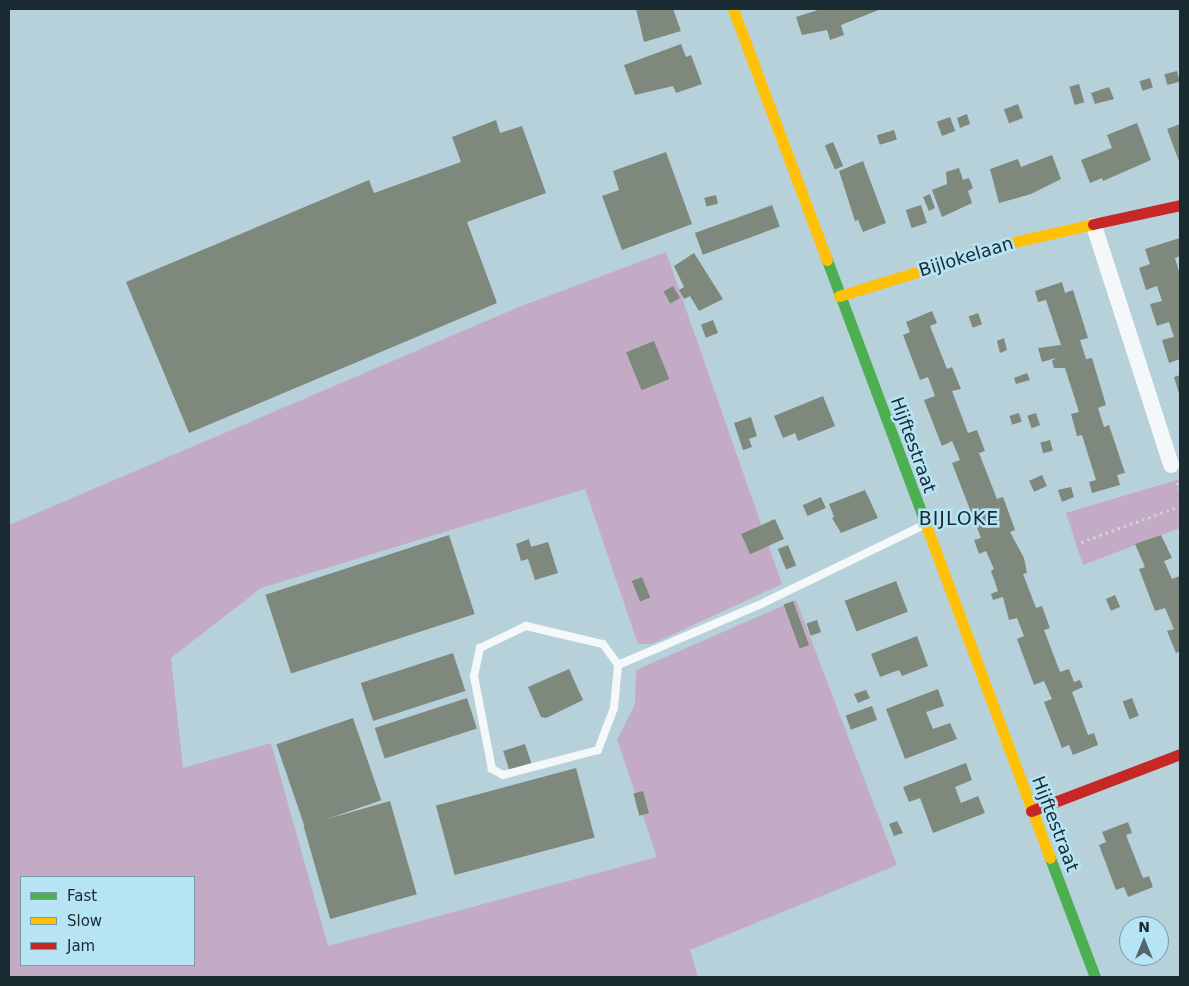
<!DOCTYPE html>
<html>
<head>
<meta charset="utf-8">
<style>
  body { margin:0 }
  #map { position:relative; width:1189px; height:986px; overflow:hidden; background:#b7d1da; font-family:"DejaVu Sans",sans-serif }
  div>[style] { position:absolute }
  .green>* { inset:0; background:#c3abc5 }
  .building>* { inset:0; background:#7e887c; transform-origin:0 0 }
  .path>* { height:3px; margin-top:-1.5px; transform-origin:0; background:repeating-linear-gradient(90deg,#cbd4d6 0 2.5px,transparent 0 6.5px) }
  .lane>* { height:8px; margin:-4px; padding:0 4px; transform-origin:4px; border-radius:4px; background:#f4f8f9 }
  .street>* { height:16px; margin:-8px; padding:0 8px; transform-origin:8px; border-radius:8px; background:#f4f8f9 }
  .fast>* { height:11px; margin:-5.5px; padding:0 5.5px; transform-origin:5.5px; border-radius:5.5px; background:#4caf50 }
  .slow>* { height:11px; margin:-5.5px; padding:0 5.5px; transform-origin:5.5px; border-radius:5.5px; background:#ffc107 }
  .jam>* { height:11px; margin:-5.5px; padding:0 5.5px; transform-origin:5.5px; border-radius:5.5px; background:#c62828 }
  span { translate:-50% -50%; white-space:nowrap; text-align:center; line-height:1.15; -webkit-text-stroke:5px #b6e4f5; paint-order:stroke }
  .street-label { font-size:18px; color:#192b31 }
  .neighbourhood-label { font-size:19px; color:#192b31; letter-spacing:1px }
  .frame { position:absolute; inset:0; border:10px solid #192b31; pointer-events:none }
  .legend { position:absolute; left:20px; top:876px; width:175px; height:90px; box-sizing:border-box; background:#b6e4f5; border:1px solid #779aa7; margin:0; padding:6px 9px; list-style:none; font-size:15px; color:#192b31 }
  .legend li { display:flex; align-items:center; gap:10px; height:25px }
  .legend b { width:25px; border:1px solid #779aa7 }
  .north { position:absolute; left:1119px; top:916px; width:50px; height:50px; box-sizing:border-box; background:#b6e4f5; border:1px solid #779aa7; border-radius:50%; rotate:0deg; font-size:14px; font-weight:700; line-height:20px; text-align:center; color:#192b31 }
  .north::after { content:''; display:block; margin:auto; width:18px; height:22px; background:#50656c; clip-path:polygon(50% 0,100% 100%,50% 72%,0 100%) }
</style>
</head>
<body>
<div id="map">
  <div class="green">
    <i style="clip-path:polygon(evenodd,666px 252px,782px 584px,652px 644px,638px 644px,585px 489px,261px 588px,171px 658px,183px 768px,271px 743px,328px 946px,657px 857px,617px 740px,635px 704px,636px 670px,796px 600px,897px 865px,690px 950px,698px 977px,9px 977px,9px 525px,519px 307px,666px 252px,21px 877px,194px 877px,194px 965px,21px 965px,21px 877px)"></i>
    <i style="clip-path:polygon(1180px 479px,1180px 528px,1083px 565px,1066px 513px)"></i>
  </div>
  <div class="building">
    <i style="clip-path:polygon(636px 9px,673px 9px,681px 31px,644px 42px)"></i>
    <i style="clip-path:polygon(821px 9px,881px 9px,841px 25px,844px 35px,830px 40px,827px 30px,802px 35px,796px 17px)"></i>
    <i style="clip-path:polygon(681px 44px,686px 57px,691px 55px,702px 84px,676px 93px,673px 86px,635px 95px,624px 65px)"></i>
    <i style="left:1177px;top:71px;width:11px;height:13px;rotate:75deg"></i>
    <i style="left:1150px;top:78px;width:10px;height:11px;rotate:73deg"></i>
    <i style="left:1079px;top:84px;width:19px;height:10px;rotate:74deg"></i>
    <i style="clip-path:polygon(1109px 87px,1114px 99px,1095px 104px,1091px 93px)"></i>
    <i style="left:1018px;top:104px;width:15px;height:15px;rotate:70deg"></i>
    <i style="clip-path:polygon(967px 114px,970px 124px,960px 128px,957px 118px)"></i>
    <i style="left:950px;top:117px;width:15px;height:14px;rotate:70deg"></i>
    <i style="clip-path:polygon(496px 120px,500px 133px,522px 126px,546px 193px,467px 222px,497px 303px,189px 433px,126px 282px,369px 180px,374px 193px,461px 162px,452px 137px)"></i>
    <i style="clip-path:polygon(1137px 123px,1151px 160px,1103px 181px,1102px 178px,1090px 183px,1081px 160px,1112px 148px,1107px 135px)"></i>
    <i style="clip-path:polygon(1180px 124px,1180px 164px,1167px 129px)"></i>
    <i style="left:894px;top:130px;width:10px;height:18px;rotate:73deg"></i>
    <i style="left:833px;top:142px;width:26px;height:9px;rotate:67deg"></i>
    <i style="clip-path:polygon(666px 152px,692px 224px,622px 250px,602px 196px,619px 190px,613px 171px)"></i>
    <i style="clip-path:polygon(1052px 155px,1061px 179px,1031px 194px,999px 203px,990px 169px,1018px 159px,1021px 167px)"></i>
    <i style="clip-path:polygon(863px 161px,886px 223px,863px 232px,858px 220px,855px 221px,839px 171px)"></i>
    <i style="clip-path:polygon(959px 168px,963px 180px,969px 178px,973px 188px,968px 191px,972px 203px,942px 217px,932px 190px,947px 184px,946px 172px)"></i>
    <i style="clip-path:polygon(930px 194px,935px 208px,929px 211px,923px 197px)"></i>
    <i style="left:716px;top:195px;width:9px;height:12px;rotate:77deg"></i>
    <i style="left:772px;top:205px;width:23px;height:82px;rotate:70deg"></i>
    <i style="left:921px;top:205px;width:19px;height:16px;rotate:72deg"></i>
    <i style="clip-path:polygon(1180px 238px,1180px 256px,1175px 258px,1180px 275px,1180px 359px,1169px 363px,1162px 340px,1174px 337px,1169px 322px,1157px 326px,1150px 304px,1162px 301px,1157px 286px,1146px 290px,1139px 268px,1150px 264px,1145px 249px)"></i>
    <i style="clip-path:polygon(694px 253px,723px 299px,699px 311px,690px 296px,684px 299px,679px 290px,684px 287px,674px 266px)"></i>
    <i style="clip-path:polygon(1062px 282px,1065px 293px,1073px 290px,1088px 338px,1080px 340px,1086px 359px,1092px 358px,1106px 405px,1098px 408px,1104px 427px,1109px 425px,1125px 473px,1117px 475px,1120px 485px,1092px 493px,1089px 482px,1096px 480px,1082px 435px,1077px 436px,1071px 414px,1079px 412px,1065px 368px,1054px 368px,1052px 361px,1056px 358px,1042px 362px,1038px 348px,1061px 345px,1046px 300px,1038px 302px,1035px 291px)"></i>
    <i style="left:673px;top:286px;width:14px;height:11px;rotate:60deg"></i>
    <i style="clip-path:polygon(932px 311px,937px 323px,930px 326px,947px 369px,952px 367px,961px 389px,952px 391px,968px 433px,977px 430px,985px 451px,979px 453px,997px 499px,1003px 497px,1006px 505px,1015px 530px,1010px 532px,1024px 558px,1027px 573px,1023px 574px,1036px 608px,1042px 606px,1050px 628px,1044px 630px,1060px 672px,1069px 669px,1074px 682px,1080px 680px,1083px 687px,1072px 692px,1088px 735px,1094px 733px,1098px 745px,1073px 755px,1069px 745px,1062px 748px,1044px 702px,1052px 699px,1044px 681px,1034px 685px,1017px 639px,1024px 636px,1017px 618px,1009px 620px,1003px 597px,993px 600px,991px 594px,998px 591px,991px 571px,994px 569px,986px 551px,979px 554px,974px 540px,981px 538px,952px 463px,960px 460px,952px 441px,942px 446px,924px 400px,935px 396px,928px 377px,920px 380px,903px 335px,910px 332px,906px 322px)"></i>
    <i style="left:978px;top:313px;width:12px;height:10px;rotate:70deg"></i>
    <i style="left:713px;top:320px;width:14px;height:13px;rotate:69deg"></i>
    <i style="clip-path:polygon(1004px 338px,1007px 350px,1000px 353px,997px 341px)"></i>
    <i style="left:654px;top:341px;width:41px;height:30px;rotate:68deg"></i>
    <i style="clip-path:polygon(1027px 373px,1030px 380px,1016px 384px,1014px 378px)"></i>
    <i style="clip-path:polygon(1180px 375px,1180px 397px,1174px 377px)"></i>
    <i style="clip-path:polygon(823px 396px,835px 426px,798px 441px,795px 433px,783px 438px,774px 416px)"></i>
    <i style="left:1019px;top:413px;width:9px;height:10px;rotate:72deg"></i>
    <i style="left:1036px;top:413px;width:13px;height:9px;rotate:72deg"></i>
    <i style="clip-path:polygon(751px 417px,757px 436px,749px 439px,752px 447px,743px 450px,734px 423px)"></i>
    <i style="left:1050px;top:440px;width:11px;height:10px;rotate:75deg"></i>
    <i style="left:1042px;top:475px;width:12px;height:14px;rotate:66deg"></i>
    <i style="clip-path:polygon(1071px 487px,1074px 497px,1062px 502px,1058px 490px)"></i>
    <i style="clip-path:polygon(865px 490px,878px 518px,841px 533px,832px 518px,834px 517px,829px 504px)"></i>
    <i style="left:821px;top:497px;width:12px;height:20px;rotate:66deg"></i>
    <i style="left:775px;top:519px;width:22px;height:37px;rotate:66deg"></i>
    <i style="left:449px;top:535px;width:83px;height:193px;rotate:72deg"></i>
    <i style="clip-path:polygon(1161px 535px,1172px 558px,1164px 561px,1172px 579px,1180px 576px,1180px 651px,1176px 653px,1167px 631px,1174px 629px,1165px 608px,1155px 611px,1139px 569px,1145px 567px,1135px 544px)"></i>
    <i style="clip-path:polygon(529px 539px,531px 547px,548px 542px,558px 573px,535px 580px,528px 559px,521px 561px,516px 544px)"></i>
    <i style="left:788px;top:545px;width:22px;height:11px;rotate:68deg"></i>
    <i style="left:642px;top:577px;width:22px;height:11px;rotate:68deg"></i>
    <i style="left:896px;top:581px;width:33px;height:55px;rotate:69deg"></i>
    <i style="left:1115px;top:595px;width:13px;height:10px;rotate:67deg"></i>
    <i style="left:793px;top:601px;width:47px;height:10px;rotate:70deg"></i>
    <i style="left:817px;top:620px;width:13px;height:11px;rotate:72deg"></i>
    <i style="clip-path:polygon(917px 636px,928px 666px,902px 676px,899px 670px,880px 677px,871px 654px)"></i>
    <i style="left:453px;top:653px;width:40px;height:97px;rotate:72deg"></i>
    <i style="clip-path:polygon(569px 669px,583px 700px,546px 718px,541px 717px,528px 687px)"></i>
    <i style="clip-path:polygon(938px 689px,944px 706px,926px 712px,933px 729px,950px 723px,957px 739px,905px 759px,886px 709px)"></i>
    <i style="clip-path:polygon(866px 690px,870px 698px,858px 703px,854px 694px)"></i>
    <i style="left:467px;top:698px;width:32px;height:97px;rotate:72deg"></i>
    <i style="left:1132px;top:698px;width:19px;height:10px;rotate:69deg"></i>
    <i style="left:872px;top:706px;width:15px;height:28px;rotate:70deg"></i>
    <i style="left:353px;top:718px;width:87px;height:81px;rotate:71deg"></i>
    <i style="left:525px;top:744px;width:20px;height:23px;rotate:72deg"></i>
    <i style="clip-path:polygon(966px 763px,972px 780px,955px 787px,961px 803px,978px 796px,985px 813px,933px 833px,920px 798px,909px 802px,903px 787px)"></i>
    <i style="left:576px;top:768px;width:72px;height:145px;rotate:75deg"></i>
    <i style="left:643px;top:791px;width:23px;height:10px;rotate:75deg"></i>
    <i style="left:390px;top:801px;width:97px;height:90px;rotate:74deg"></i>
    <i style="clip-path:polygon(897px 821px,903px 833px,894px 836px,889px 824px)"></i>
    <i style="clip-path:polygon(1128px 822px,1132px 833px,1126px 835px,1143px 878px,1149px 876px,1153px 887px,1128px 897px,1124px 887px,1116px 890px,1099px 845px,1106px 842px,1102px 832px)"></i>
  </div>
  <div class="path">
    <i style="left:1177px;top:482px;width:9px;rotate:72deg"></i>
    <i style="left:1081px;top:542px;width:105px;rotate:-20deg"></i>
  </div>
  <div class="lane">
    <i style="left:618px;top:665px;width:43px;rotate:95.3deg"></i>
    <i style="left:614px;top:708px;width:45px;rotate:110.9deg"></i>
    <i style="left:598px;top:750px;width:98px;rotate:165.3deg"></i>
    <i style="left:503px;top:775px;width:13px;rotate:-151deg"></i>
    <i style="left:492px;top:769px;width:95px;rotate:-101deg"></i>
    <i style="left:474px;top:676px;width:29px;rotate:-78deg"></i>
    <i style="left:480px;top:648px;width:51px;rotate:-25.6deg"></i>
    <i style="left:526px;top:626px;width:79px;rotate:13.2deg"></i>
    <i style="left:603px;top:644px;width:26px;rotate:54deg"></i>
    <i style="left:618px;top:665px;width:153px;rotate:-23.1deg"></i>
    <i style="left:759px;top:605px;width:183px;rotate:-25.9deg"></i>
  </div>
  <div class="street">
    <i style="left:1094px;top:226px;width:251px;rotate:72.1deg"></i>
  </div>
  <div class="fast">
    <i style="left:827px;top:260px;width:283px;rotate:69.5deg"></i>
    <i style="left:1050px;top:858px;width:127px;rotate:69.3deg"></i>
  </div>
  <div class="slow">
    <i style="left:733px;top:9px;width:268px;rotate:69.5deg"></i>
    <i style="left:839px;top:296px;width:183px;rotate:-17.1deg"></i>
    <i style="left:1014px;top:242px;width:81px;rotate:-12.8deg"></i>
    <i style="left:926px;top:525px;width:355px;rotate:69.6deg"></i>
  </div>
  <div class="jam">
    <i style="left:1093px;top:224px;width:89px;rotate:-12.3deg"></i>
    <i style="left:1031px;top:811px;width:160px;rotate:-20.9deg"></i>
  </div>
  <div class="street-label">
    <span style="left:966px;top:257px;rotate:-17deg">Bijlokelaan</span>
    <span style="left:913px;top:445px;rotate:70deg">Hijftestraat</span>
    <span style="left:1055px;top:824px;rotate:69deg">Hijftestraat</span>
  </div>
  <div class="neighbourhood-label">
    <span style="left:959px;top:519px">BIJLOKE</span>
  </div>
  <div class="frame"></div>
  <ul class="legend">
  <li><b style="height:6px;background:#4caf50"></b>Fast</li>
  <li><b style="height:6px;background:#ffc107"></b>Slow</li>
  <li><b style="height:6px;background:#c62828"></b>Jam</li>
  </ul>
  <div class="north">N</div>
</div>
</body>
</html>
